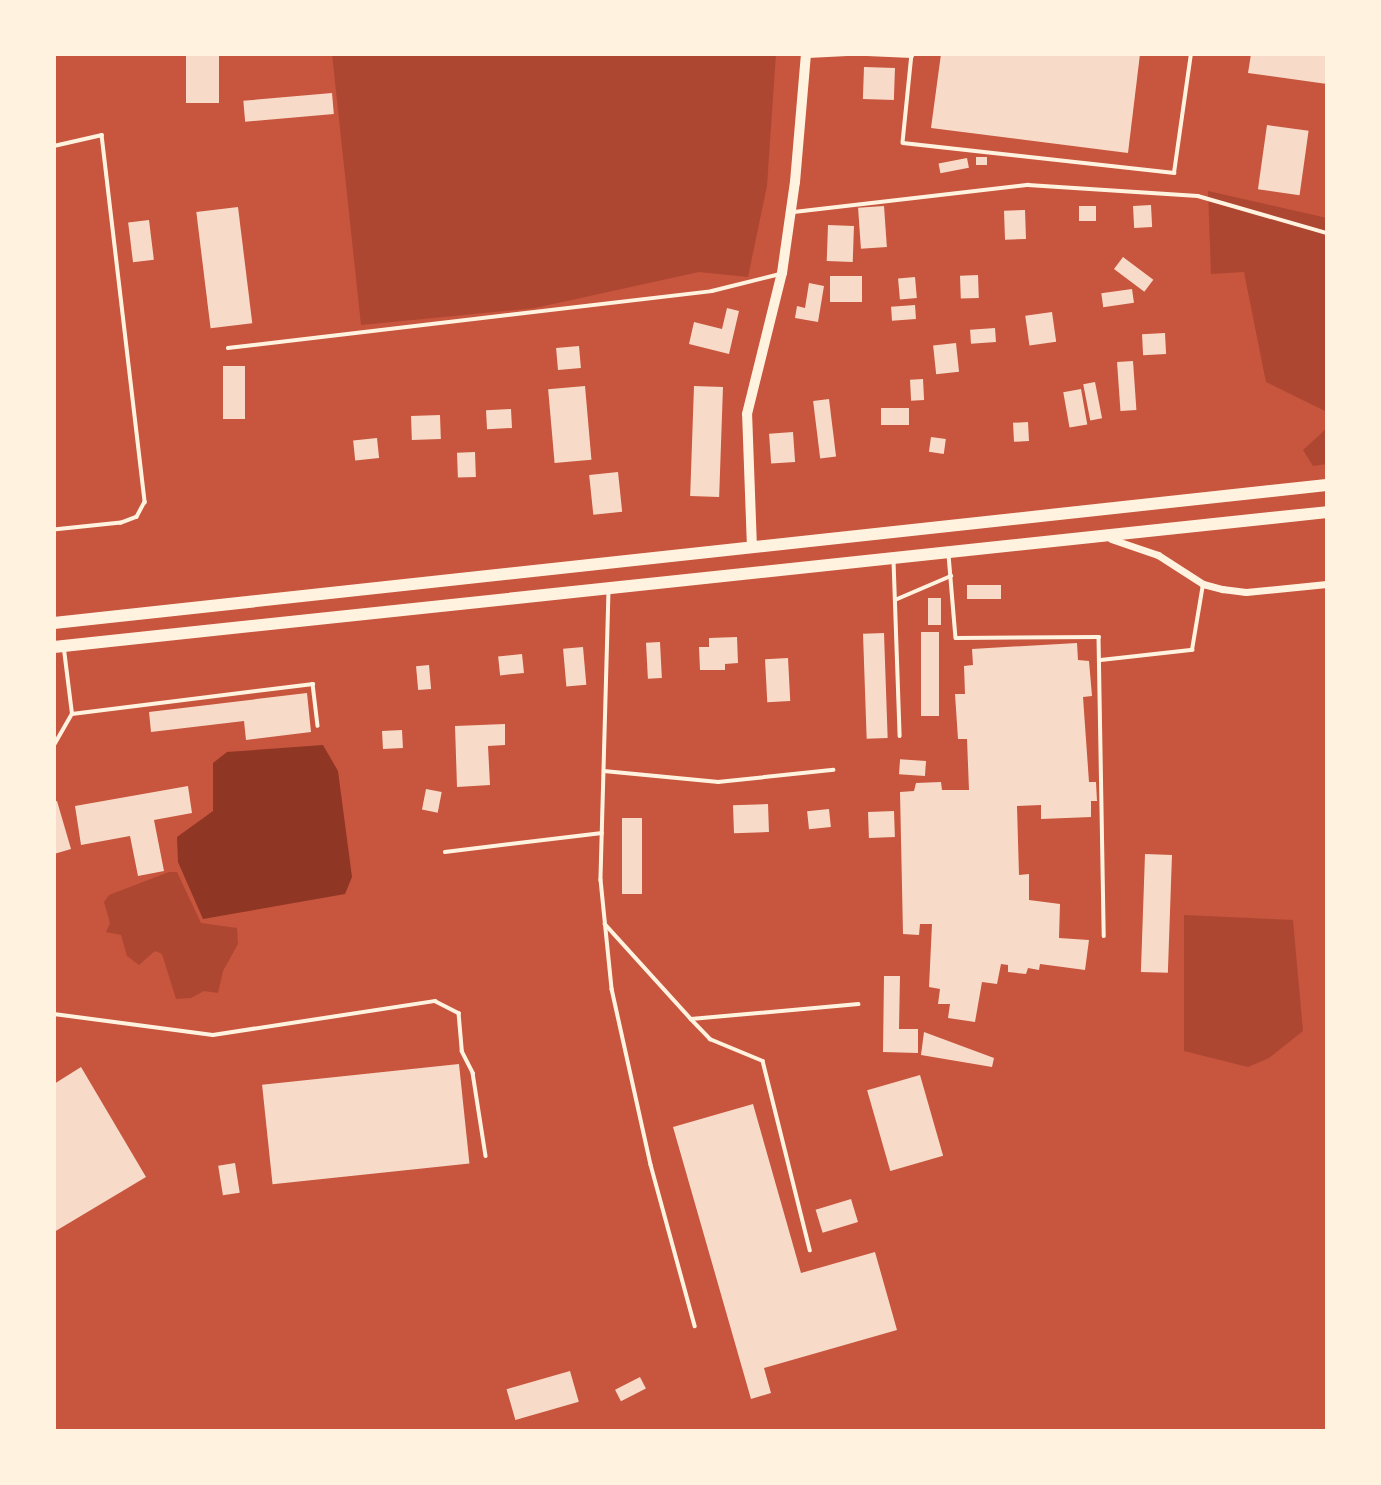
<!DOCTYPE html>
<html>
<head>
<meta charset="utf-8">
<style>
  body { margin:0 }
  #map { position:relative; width:1381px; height:1485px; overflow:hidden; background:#c8553d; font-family:"Golos Text",sans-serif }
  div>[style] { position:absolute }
  .green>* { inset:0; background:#ae4732 }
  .water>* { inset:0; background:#8f3625 }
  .building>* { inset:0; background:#f7dbc8; transform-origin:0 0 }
  .service>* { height:3.5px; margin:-1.75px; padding:0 1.75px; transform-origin:1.75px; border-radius:1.75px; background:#fff3e0 }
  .minor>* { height:7px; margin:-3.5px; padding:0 3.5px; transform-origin:3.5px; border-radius:3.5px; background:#fff3e0 }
  .secondary>* { height:10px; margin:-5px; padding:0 5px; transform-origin:5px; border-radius:5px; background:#fff3e0 }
  .trunk>* { height:12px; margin:-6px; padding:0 6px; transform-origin:6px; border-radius:6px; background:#fff3e0 }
  span { translate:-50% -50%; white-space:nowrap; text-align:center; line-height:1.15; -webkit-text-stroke:6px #fff3e0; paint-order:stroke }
  .frame { position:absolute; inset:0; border:56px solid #fff3e0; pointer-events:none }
</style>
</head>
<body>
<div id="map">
  <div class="green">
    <i style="clip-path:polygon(332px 54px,776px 54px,767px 186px,748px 277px,699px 272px,535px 308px,361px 325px)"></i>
    <i style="clip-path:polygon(1208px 191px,1327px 218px,1327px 412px,1266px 382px,1244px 272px,1211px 274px)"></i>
    <i style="clip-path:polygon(1327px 428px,1327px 464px,1313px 466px,1303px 450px)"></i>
    <i style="clip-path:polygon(169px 872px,177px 872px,201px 923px,237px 928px,238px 944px,223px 971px,218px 993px,204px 991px,191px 998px,176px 999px,162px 954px,155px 951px,139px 965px,127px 956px,121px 935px,106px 932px,110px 923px,104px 902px,109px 895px)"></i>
    <i style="clip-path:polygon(1184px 915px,1293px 920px,1303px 1031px,1269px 1058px,1248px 1067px,1184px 1051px)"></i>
  </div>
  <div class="water">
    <i style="clip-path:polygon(323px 745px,338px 771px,352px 877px,345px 894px,203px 919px,178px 862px,177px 837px,213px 811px,213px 763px,227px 752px)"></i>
  </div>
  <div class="building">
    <i style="left:186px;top:54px;width:33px;height:49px"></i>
    <i style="clip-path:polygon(941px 54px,1140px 54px,1128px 153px,931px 128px)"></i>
    <i style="clip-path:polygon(1251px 54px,1327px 54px,1327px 84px,1248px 73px)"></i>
    <i style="left:864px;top:67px;width:31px;height:32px;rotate:2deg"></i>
    <i style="left:332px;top:93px;width:21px;height:89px;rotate:85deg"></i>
    <i style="left:1267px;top:125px;width:42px;height:65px;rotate:8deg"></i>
    <i style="left:976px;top:157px;width:11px;height:8px"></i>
    <i style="left:967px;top:158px;width:10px;height:29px;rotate:79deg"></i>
    <i style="left:1151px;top:205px;width:22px;height:18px;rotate:87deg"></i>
    <i style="left:884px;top:206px;width:41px;height:26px;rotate:86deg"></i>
    <i style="left:1079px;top:206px;width:17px;height:15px"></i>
    <i style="left:238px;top:207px;width:117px;height:42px;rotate:83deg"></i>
    <i style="left:1025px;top:210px;width:29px;height:21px;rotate:88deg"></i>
    <i style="left:149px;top:220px;width:40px;height:21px;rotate:83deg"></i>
    <i style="left:828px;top:225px;width:26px;height:36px;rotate:2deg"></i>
    <i style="left:1123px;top:257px;width:38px;height:15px;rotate:37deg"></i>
    <i style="left:978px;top:275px;width:23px;height:18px;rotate:88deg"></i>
    <i style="left:830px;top:276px;width:32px;height:26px"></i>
    <i style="left:915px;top:277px;width:21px;height:17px;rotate:85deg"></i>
    <i style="clip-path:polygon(809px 283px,824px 286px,818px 322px,795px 318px,797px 306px,805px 308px)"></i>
    <i style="left:1132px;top:289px;width:14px;height:31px;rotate:82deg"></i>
    <i style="left:915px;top:305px;width:14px;height:24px;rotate:86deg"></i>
    <i style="clip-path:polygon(727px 308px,739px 311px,729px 354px,689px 344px,694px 322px,722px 329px)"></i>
    <i style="left:1052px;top:312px;width:30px;height:27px;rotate:82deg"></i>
    <i style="left:995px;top:328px;width:14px;height:25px;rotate:86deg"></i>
    <i style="left:1165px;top:333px;width:21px;height:23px;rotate:87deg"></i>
    <i style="left:956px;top:343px;width:29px;height:23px;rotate:84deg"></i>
    <i style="left:579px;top:346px;width:22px;height:23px;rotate:85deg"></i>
    <i style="left:1133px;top:361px;width:49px;height:16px;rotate:86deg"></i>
    <i style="left:223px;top:366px;width:22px;height:53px"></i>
    <i style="left:923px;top:379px;width:21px;height:13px;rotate:87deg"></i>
    <i style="left:1095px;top:382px;width:37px;height:12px;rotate:79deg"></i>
    <i style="left:585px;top:386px;width:74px;height:37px;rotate:85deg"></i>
    <i style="left:694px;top:386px;width:29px;height:110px;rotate:2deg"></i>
    <i style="left:1081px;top:389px;width:36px;height:18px;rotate:80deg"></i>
    <i style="left:829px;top:399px;width:58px;height:16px;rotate:83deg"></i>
    <i style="left:881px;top:408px;width:28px;height:17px"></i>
    <i style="left:511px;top:409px;width:19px;height:25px;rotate:87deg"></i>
    <i style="left:440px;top:415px;width:24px;height:29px;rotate:88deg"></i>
    <i style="left:1028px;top:422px;width:19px;height:15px;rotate:87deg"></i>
    <i style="left:793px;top:432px;width:30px;height:24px;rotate:86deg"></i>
    <i style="left:931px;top:437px;width:15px;height:15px;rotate:8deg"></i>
    <i style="left:377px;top:438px;width:20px;height:24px;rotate:84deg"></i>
    <i style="left:475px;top:452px;width:25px;height:18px;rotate:88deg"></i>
    <i style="left:618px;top:472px;width:40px;height:29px;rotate:84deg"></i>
    <i style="left:967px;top:585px;width:34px;height:14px"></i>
    <i style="left:928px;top:598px;width:13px;height:27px"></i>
    <i style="left:921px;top:632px;width:18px;height:84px"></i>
    <i style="left:884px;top:633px;width:105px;height:21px;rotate:88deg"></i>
    <i style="clip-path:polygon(737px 637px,738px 663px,725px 664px,725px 670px,700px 670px,699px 647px,709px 647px,709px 638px)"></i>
    <i style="left:660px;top:642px;width:36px;height:14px;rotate:87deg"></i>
    <i style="clip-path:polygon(1077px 643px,1078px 660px,1089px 661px,1092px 696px,1083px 697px,1089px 782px,1096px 782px,1097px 801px,1091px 801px,1091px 817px,1041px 819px,1041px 805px,1017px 806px,1019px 875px,1029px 874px,1029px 900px,1060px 904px,1059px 938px,1089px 940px,1085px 970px,1040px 964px,1039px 970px,1028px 968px,1026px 974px,1008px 972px,1008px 965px,1001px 964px,997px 984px,982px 982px,975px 1022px,948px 1018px,950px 1004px,938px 1004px,940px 989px,929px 987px,932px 924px,920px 924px,919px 935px,903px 934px,900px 792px,914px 791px,916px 783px,941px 782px,942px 790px,969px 790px,967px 739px,958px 739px,955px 694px,965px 694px,964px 666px,973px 665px,972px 649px)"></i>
    <i style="left:583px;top:647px;width:38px;height:20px;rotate:85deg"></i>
    <i style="left:522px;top:654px;width:19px;height:24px;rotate:84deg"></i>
    <i style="left:788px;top:658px;width:43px;height:23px;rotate:87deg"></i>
    <i style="left:429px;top:665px;width:24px;height:13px;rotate:85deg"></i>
    <i style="clip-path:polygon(307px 693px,311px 732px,246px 740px,244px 721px,151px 732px,149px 712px)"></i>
    <i style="clip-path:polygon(505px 724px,505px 745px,488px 746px,490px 785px,457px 787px,455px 726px)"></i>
    <i style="left:402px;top:730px;width:18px;height:20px;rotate:87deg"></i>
    <i style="left:926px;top:761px;width:15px;height:26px;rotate:94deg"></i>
    <i style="clip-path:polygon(188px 786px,192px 813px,154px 820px,164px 871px,138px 876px,130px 836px,81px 845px,75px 806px)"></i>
    <i style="left:426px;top:789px;width:16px;height:21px;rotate:11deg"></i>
    <i style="clip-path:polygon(57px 801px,71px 849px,54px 854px,54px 802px)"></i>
    <i style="left:768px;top:804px;width:28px;height:35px;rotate:88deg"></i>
    <i style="left:829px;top:809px;width:18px;height:22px;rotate:84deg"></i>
    <i style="left:894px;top:811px;width:26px;height:26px;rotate:88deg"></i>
    <i style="left:622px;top:818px;width:20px;height:76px"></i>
    <i style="left:1145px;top:854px;width:27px;height:118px;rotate:2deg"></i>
    <i style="clip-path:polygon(884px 976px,900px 976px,899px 1029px,918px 1029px,918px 1053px,883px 1052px)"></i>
    <i style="clip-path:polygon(924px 1032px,994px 1058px,992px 1067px,921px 1055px)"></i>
    <i style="left:459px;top:1064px;width:100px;height:198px;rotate:84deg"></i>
    <i style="clip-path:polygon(81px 1067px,146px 1177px,54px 1232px,54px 1084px)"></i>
    <i style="left:920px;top:1075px;width:84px;height:55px;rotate:74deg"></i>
    <i style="clip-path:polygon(753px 1104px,801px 1273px,875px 1252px,897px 1330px,764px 1368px,771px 1393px,751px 1399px,673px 1127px)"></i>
    <i style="left:235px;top:1163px;width:30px;height:17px;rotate:81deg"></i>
    <i style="left:851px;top:1199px;width:24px;height:37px;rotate:73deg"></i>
    <i style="left:570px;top:1371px;width:32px;height:66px;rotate:74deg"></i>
    <i style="left:640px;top:1377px;width:13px;height:28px;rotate:63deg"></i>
  </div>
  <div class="service">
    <i style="left:867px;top:54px;width:45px;rotate:2.5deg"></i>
    <i style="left:912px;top:54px;width:89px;rotate:95.8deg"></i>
    <i style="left:903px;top:143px;width:273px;rotate:6.3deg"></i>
    <i style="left:1174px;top:173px;width:120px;rotate:-81.9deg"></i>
    <i style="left:808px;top:56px;width:39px;rotate:-3deg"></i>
    <i style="left:54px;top:146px;width:49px;rotate:-12.9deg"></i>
    <i style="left:102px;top:135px;width:370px;rotate:83.3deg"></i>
    <i style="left:145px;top:502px;width:17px;rotate:118deg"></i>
    <i style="left:137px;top:517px;width:17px;rotate:159deg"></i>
    <i style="left:121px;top:523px;width:67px;rotate:174deg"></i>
    <i style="left:794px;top:212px;width:236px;rotate:-6.6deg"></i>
    <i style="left:1028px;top:185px;width:170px;rotate:3.7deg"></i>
    <i style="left:1198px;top:196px;width:134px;rotate:16deg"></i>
    <i style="left:228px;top:348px;width:487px;rotate:-6.7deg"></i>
    <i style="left:712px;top:291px;width:70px;rotate:-14deg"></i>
    <i style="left:949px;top:555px;width:83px;rotate:85.2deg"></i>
    <i style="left:956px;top:638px;width:143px;rotate:-0.4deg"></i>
    <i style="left:1099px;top:637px;width:299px;rotate:89deg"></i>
    <i style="left:894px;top:561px;width:175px;rotate:88deg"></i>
    <i style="left:609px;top:591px;width:289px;rotate:91.6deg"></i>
    <i style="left:601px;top:880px;width:110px;rotate:84.2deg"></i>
    <i style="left:612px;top:989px;width:180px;rotate:77.5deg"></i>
    <i style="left:651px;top:1165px;width:167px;rotate:74.7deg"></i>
    <i style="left:895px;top:600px;width:61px;rotate:-23.2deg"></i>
    <i style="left:1101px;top:660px;width:92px;rotate:-6.3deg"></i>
    <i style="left:1192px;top:650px;width:67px;rotate:-80.5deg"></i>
    <i style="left:72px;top:714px;width:243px;rotate:-7.1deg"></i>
    <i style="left:313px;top:684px;width:42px;rotate:83.2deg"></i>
    <i style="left:54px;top:745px;width:36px;rotate:-60deg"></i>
    <i style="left:72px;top:714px;width:64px;rotate:-97.1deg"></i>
    <i style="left:604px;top:771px;width:115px;rotate:5.5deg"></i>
    <i style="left:718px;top:782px;width:116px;rotate:-6deg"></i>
    <i style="left:445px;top:852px;width:158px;rotate:-6.9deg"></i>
    <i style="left:605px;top:924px;width:128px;rotate:47.8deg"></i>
    <i style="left:691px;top:1019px;width:168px;rotate:-5.1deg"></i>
    <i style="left:54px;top:1014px;width:160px;rotate:7.5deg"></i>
    <i style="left:213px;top:1035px;width:225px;rotate:-8.7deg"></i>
    <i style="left:435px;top:1001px;width:27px;rotate:27deg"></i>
    <i style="left:459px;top:1013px;width:38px;rotate:85deg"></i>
    <i style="left:462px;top:1051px;width:25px;rotate:63deg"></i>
    <i style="left:473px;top:1073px;width:84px;rotate:81.1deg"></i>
    <i style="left:691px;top:1019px;width:28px;rotate:46deg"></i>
    <i style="left:710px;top:1039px;width:57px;rotate:22.5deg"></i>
    <i style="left:763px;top:1061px;width:195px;rotate:76deg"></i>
  </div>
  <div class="minor">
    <i style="left:1111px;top:539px;width:50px;rotate:18.8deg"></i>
    <i style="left:1158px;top:555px;width:54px;rotate:32.8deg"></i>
    <i style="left:1203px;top:584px;width:20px;rotate:15deg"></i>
    <i style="left:1222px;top:589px;width:24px;rotate:7deg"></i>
    <i style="left:1246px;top:592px;width:81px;rotate:-5.6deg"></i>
  </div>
  <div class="secondary">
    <i style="left:752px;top:548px;width:134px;rotate:-92.1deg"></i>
    <i style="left:747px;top:414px;width:145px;rotate:-76.1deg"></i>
    <i style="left:782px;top:273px;width:92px;rotate:-81.9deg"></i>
    <i style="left:795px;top:182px;width:128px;rotate:-85.1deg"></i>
  </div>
  <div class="trunk">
    <i style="left:54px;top:623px;width:1280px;rotate:-6.19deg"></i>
    <i style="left:54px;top:647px;width:1280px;rotate:-6.05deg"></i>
  </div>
  <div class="frame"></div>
</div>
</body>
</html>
